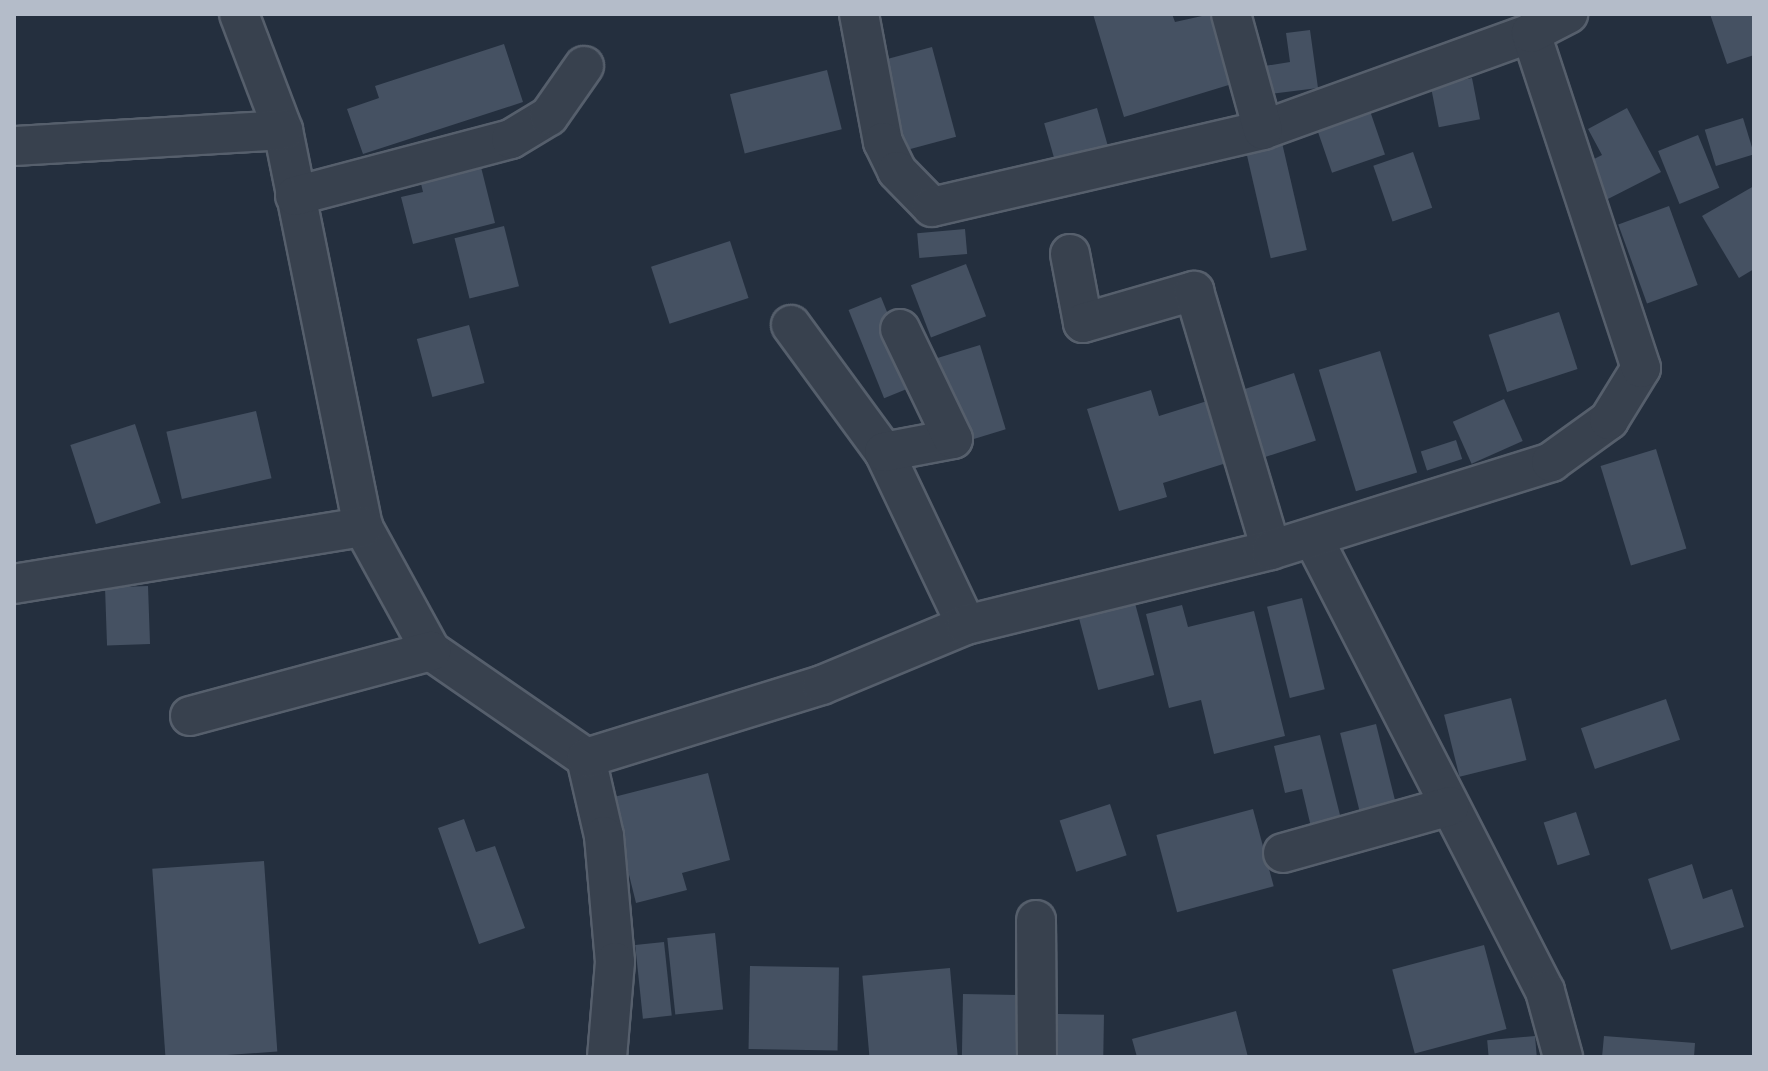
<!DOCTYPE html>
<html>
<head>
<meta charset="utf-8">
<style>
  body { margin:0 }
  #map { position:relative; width:1768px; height:1071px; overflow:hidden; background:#242f3e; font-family:"Work Sans",sans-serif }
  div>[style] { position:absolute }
  .building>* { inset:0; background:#455162; transform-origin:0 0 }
  .roads { filter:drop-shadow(2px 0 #565f6c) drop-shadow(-2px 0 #565f6c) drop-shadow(0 2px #565f6c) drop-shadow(0 -2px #565f6c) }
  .minor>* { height:38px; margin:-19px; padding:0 19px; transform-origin:19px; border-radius:19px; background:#38414e }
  span { translate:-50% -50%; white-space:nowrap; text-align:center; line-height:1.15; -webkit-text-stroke:8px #1d2633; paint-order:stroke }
  .frame { position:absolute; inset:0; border:16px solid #b4bcc9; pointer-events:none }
</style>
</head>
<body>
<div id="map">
  <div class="building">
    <i style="clip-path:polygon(1093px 14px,1172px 14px,1175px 22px,1211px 14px,1232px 84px,1124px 117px)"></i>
    <i style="clip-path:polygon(1710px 14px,1754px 14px,1754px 55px,1727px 64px)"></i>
    <i style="clip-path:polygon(1310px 30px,1318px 88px,1262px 95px,1258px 67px,1290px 62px,1286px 33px)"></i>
    <i style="clip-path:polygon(504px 44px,523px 102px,363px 154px,347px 109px,379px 98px,375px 86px)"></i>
    <i style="left:932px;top:47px;width:93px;height:54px;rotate:75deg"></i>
    <i style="left:827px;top:70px;width:61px;height:100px;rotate:76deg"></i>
    <i style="left:1472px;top:78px;width:42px;height:42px;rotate:79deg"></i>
    <i style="left:1097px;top:108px;width:52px;height:55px;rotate:74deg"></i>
    <i style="clip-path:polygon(1627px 108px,1661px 172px,1602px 202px,1582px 165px,1602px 155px,1588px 129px)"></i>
    <i style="left:1370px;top:111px;width:46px;height:56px;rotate:71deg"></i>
    <i style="left:1743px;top:118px;width:38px;height:40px;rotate:73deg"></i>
    <i style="left:1280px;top:134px;width:119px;height:37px;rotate:77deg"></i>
    <i style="left:1698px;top:135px;width:57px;height:43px;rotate:68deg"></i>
    <i style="left:1413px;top:152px;width:59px;height:42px;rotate:71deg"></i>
    <i style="clip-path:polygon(478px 155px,495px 223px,413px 244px,401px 197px,423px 192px,418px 171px)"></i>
    <i style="clip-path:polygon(1754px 186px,1754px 269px,1739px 278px,1702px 216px)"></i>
    <i style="left:1669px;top:206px;width:84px;height:54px;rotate:70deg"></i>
    <i style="left:504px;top:226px;width:62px;height:51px;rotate:76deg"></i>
    <i style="left:965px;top:229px;width:25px;height:48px;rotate:85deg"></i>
    <i style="left:730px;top:241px;width:60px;height:83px;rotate:72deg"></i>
    <i style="left:966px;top:264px;width:56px;height:59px;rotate:69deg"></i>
    <i style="left:881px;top:297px;width:95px;height:35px;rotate:68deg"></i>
    <i style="left:1559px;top:312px;width:60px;height:74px;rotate:72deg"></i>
    <i style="left:469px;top:325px;width:60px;height:54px;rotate:75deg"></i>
    <i style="left:980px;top:345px;width:88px;height:53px;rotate:73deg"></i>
    <i style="left:1380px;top:351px;width:127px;height:64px;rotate:73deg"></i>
    <i style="left:1294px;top:373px;width:71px;height:59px;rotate:72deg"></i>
    <i style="clip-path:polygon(1151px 390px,1159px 416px,1220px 397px,1239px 459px,1163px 483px,1167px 497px,1119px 511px,1087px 409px)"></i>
    <i style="left:1504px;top:399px;width:46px;height:56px;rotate:66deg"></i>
    <i style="left:256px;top:411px;width:69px;height:92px;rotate:77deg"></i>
    <i style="left:135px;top:424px;width:83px;height:68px;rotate:72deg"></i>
    <i style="left:1456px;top:440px;width:20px;height:37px;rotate:72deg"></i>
    <i style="left:1656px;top:449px;width:104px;height:58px;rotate:73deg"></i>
    <i style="left:148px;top:586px;width:58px;height:43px;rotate:88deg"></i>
    <i style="left:1132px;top:592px;width:86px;height:58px;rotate:75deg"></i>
    <i style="left:1302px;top:598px;width:94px;height:36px;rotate:76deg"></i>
    <i style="clip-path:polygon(1182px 605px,1188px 627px,1254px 611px,1285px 736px,1214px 754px,1201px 700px,1169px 708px,1146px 614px)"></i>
    <i style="left:1511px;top:698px;width:64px;height:69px;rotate:76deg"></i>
    <i style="left:1666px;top:699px;width:43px;height:90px;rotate:71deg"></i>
    <i style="left:1376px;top:724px;width:81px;height:37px;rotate:76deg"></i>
    <i style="clip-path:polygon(1320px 735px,1341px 819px,1311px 827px,1302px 789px,1285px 793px,1274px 746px)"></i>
    <i style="clip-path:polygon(708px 773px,730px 860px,682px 873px,687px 890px,636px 903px,610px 798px)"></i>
    <i style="left:1110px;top:804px;width:54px;height:53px;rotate:72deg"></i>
    <i style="left:1253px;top:809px;width:80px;height:100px;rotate:75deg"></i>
    <i style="left:1576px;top:812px;width:45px;height:34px;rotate:72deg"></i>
    <i style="clip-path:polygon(464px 819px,476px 852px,495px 846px,525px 928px,479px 944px,438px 828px)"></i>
    <i style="left:264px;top:861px;width:191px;height:112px;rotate:86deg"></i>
    <i style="clip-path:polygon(1692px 864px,1703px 899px,1732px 889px,1744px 927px,1671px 950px,1648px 879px)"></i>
    <i style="left:715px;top:933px;width:77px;height:48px;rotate:84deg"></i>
    <i style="left:664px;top:942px;width:74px;height:29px;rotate:84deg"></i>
    <i style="left:1484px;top:945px;width:87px;height:95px;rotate:75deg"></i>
    <i style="left:750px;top:966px;width:89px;height:83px;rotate:1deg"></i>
    <i style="left:950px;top:968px;width:89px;height:88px;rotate:85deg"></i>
    <i style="left:963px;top:994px;width:58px;height:63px;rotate:1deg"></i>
    <i style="clip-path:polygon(1236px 1011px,1248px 1057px,1137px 1057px,1132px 1039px)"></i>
    <i style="left:1058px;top:1014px;width:46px;height:43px;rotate:1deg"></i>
    <i style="left:1535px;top:1036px;width:21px;height:48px;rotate:85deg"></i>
    <i style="clip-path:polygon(1604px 1036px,1695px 1043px,1694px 1057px,1602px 1057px)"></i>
  </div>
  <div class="roads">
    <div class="minor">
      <i style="left:239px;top:14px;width:124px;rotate:69.2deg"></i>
      <i style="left:283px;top:130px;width:405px;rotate:78.6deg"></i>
      <i style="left:363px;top:527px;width:141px;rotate:61.3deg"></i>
      <i style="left:431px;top:651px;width:188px;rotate:34.6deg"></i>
      <i style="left:586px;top:758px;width:80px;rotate:77deg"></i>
      <i style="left:604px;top:836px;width:126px;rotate:85deg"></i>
      <i style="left:615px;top:962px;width:95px;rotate:94.8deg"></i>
      <i style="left:859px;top:14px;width:130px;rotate:79.4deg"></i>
      <i style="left:883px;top:142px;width:32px;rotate:64deg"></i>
      <i style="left:897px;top:171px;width:50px;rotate:45.8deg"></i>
      <i style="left:932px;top:207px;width:340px;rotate:-13.1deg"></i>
      <i style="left:1263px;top:130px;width:285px;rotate:-19.9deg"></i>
      <i style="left:1231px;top:14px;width:120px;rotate:74.6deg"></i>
      <i style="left:14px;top:146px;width:269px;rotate:-3.4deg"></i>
      <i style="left:295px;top:196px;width:223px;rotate:-14.8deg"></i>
      <i style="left:511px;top:139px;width:44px;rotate:-31.2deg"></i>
      <i style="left:549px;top:116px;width:61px;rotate:-55deg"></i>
      <i style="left:1070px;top:254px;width:70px;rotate:79.3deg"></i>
      <i style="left:1083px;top:323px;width:116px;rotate:-16.1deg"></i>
      <i style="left:1194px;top:291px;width:270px;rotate:73.4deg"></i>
      <i style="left:791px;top:325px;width:157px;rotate:53.8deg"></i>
      <i style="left:884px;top:452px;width:191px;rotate:64.6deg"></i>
      <i style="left:884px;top:452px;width:70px;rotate:-10.7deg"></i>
      <i style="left:953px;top:439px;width:122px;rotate:-115.7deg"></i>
      <i style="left:1313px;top:538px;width:509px;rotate:62.88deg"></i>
      <i style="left:1545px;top:991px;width:68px;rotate:74.7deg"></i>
      <i style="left:14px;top:584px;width:354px;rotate:-9.3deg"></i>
      <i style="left:190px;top:716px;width:250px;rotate:-15.1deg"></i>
      <i style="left:586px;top:758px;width:247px;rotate:-17.2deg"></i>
      <i style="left:822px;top:685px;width:156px;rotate:-22.6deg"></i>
      <i style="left:966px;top:625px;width:314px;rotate:-13.8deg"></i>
      <i style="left:1271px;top:550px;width:294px;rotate:-17.4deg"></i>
      <i style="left:1551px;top:462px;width:72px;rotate:-35.9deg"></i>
      <i style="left:1609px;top:420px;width:61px;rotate:-58.4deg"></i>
      <i style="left:1641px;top:368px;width:353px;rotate:-108.2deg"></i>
      <i style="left:1531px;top:33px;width:42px;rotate:-27.2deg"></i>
      <i style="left:1283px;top:853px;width:173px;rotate:-15.7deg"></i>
      <i style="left:1036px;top:920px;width:137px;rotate:89.6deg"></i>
    </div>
  </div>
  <div class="frame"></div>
</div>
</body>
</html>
